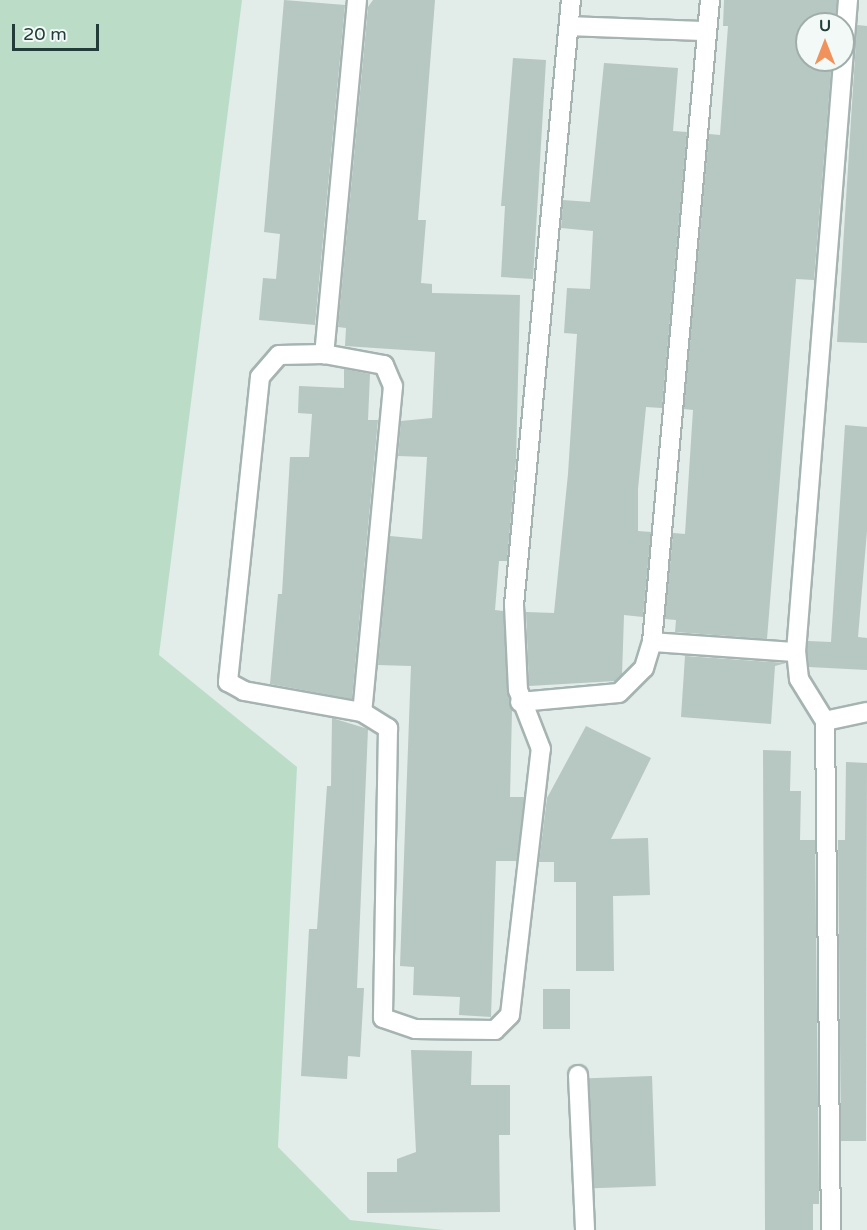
<!DOCTYPE html>
<html>
<head>
<meta charset="utf-8">
<style>
  body { margin:0 }
  #map { position:relative; width:867px; height:1230px; overflow:hidden; background:#e2ece9; font-family:"Varela Round",sans-serif }
  div>[style] { position:absolute }
  .green>* { inset:0; background:#bbddc8 }
  .building>* { inset:0; background:#b7c7c2; transform-origin:0 0 }
  .roads { filter:drop-shadow(2px 0 #a5b4b1) drop-shadow(-2px 0 #a5b4b1) drop-shadow(0 2px #a5b4b1) drop-shadow(0 -2px #a5b4b1) }
  .minor>* { height:18px; margin:-9px; padding:0 9px; transform-origin:9px; border-radius:9px; background:#fff }
  span { translate:-50% -50%; white-space:nowrap; text-align:center; line-height:1.15; -webkit-text-stroke:4.5px #f3f9f6; paint-order:stroke }
  .north { position:absolute; left:795px; top:12px; width:60px; height:60px; box-sizing:border-box; background:#f3f9f6; border:2px solid #9faeaa; border-radius:50%; rotate:0deg; font-size:16px; font-weight:700; line-height:24px; text-align:center; color:#223d39 }
  .north::after { content:''; display:block; margin:auto; width:21px; height:27px; background:#f1915b; clip-path:polygon(50% 0,100% 100%,50% 72%,0 100%) }
  .scale { position:absolute; left:12px; top:24px; width:87px; height:27px; box-sizing:border-box; border:3px solid #223d39; border-top:0; padding-left:8px; font-size:18px; line-height:21px; white-space:nowrap; color:#223d39; -webkit-text-stroke:4px #f3f9f6; paint-order:stroke }
</style>
</head>
<body>
<div id="map">
  <div class="green">
    <i style="clip-path:polygon(0 0,242px 0,159px 655px,297px 767px,278px 1147px,350px 1220px,444px 1230px,0 1230px)"></i>
  </div>
  <div class="building">
    <i style="clip-path:polygon(284px 0,345px 5px,315px 325px,259px 320px,263px 278px,276px 279px,280px 234px,264px 232px)"></i>
    <i style="clip-path:polygon(373px 0,435px 0,418px 220px,426px 220px,421px 283px,432px 284px,432px 293px,520px 295px,516px 461px,507px 561px,499px 561px,495px 610px,503px 611px,512px 710px,510px 797px,524px 797px,517px 861px,496px 861px,491px 1017px,459px 1015px,460px 997px,413px 995px,414px 967px,400px 966px,411px 666px,378px 665px,390px 536px,422px 539px,427px 457px,398px 456px,401px 421px,432px 418px,435px 352px,345px 346px,346px 328px,338px 327px,368px 7px)"></i>
    <i style="clip-path:polygon(724px 0,837px 0,835px 24px,807px 24px,807px 60px,832px 60px,814px 280px,796px 279px,767px 639px,675px 632px,676px 620px,665px 619px,673px 533px,685px 534px,693px 410px,684px 409px,709px 134px,720px 135px,728px 26px,723px 26px)"></i>
    <i style="clip-path:polygon(857px 25px,867px 26px,867px 343px,837px 342px)"></i>
    <i style="clip-path:polygon(513px 58px,546px 60px,533px 279px,501px 277px,505px 206px,501px 206px)"></i>
    <i style="clip-path:polygon(604px 63px,678px 68px,673px 131px,687px 132px,662px 408px,646px 407px,638px 489px,638px 531px,651px 532px,643px 617px,624px 615px,622px 675px,615px 681px,529px 686px,526px 612px,554px 613px,568px 474px,577px 334px,564px 333px,567px 288px,590px 289px,593px 231px,561px 228px,563px 200px,590px 202px)"></i>
    <i style="clip-path:polygon(344px 369px,370px 374px,368px 420px,378px 420px,352px 699px,270px 684px,278px 594px,282px 594px,290px 457px,309px 457px,312px 414px,298px 413px,299px 386px,344px 388px)"></i>
    <i style="clip-path:polygon(845px 425px,867px 427px,867px 531px,858px 637px,867px 638px,867px 670px,809px 667px,807px 652px,808px 641px,831px 642px)"></i>
    <i style="clip-path:polygon(685px 656px,786px 663px,775px 666px,771px 724px,681px 717px)"></i>
    <i style="clip-path:polygon(332px 718px,368px 729px,357px 988px,364px 988px,360px 1057px,348px 1056px,347px 1079px,301px 1076px,309px 929px,317px 929px,327px 786px,331px 786px)"></i>
    <i style="clip-path:polygon(586px 726px,651px 758px,611px 839px,648px 838px,650px 895px,613px 896px,614px 971px,576px 971px,576px 882px,554px 882px,554px 862px,539px 862px,547px 798px)"></i>
    <i style="clip-path:polygon(763px 750px,791px 751px,790px 791px,801px 791px,800px 840px,815px 840px,819px 1191px,819px 1204px,813px 1204px,813px 1230px,765px 1230px)"></i>
    <i style="clip-path:polygon(846px 762px,867px 763px,866px 1141px,841px 1141px,838px 840px,845px 840px)"></i>
    <i style="left:543px;top:989px;width:27px;height:40px"></i>
    <i style="clip-path:polygon(411px 1050px,472px 1051px,471px 1085px,510px 1085px,510px 1135px,499px 1135px,500px 1212px,367px 1213px,367px 1172px,397px 1172px,397px 1159px,416px 1152px)"></i>
    <i style="left:652px;top:1076px;width:110px;height:63px;rotate:88deg"></i>
  </div>
  <div class="roads">
    <div class="minor">
      <i style="left:357px;top:0;width:356px;rotate:95.3deg"></i>
      <i style="left:324px;top:354px;width:61px;rotate:10.4deg"></i>
      <i style="left:384px;top:365px;width:23px;rotate:67deg"></i>
      <i style="left:393px;top:386px;width:327px;rotate:95.4deg"></i>
      <i style="left:710px;top:0;width:645px;rotate:95.16deg"></i>
      <i style="left:652px;top:642px;width:144px;rotate:4deg"></i>
      <i style="left:569px;top:26px;width:138px;rotate:2.1deg"></i>
      <i style="left:324px;top:354px;width:45px;rotate:178.7deg"></i>
      <i style="left:279px;top:355px;width:29px;rotate:131deg"></i>
      <i style="left:260px;top:377px;width:307px;rotate:96deg"></i>
      <i style="left:228px;top:682px;width:18px;rotate:29deg"></i>
      <i style="left:244px;top:691px;width:120px;rotate:10.1deg"></i>
      <i style="left:362px;top:712px;width:31px;rotate:32deg"></i>
      <i style="left:388px;top:728px;width:290px;rotate:91deg"></i>
      <i style="left:383px;top:1018px;width:34px;rotate:19deg"></i>
      <i style="left:415px;top:1029px;width:80px;rotate:0.7deg"></i>
      <i style="left:495px;top:1030px;width:21px;rotate:-45deg"></i>
      <i style="left:510px;top:1015px;width:268px;rotate:-83.4deg"></i>
      <i style="left:541px;top:749px;width:63px;rotate:-111.3deg"></i>
      <i style="left:518px;top:690px;width:85px;rotate:-92.7deg"></i>
      <i style="left:514px;top:605px;width:608px;rotate:-84.62deg"></i>
      <i style="left:520px;top:702px;width:99px;rotate:-5.2deg"></i>
      <i style="left:619px;top:693px;width:35px;rotate:-45deg"></i>
      <i style="left:644px;top:668px;width:27px;rotate:-73deg"></i>
      <i style="left:825px;top:721px;width:43px;rotate:-12.1deg"></i>
      <i style="left:578px;top:1075px;width:155px;rotate:87.4deg"></i>
      <i style="left:831px;top:1230px;width:509px;rotate:-90.68deg"></i>
      <i style="left:825px;top:721px;width:49px;rotate:-121.8deg"></i>
      <i style="left:799px;top:679px;width:27px;rotate:-96deg"></i>
      <i style="left:796px;top:652px;width:654px;rotate:-85.44deg"></i>
    </div>
  </div>
  <div class="north">U</div>
  <div class="scale">20 m</div>
</div>
</body>
</html>
